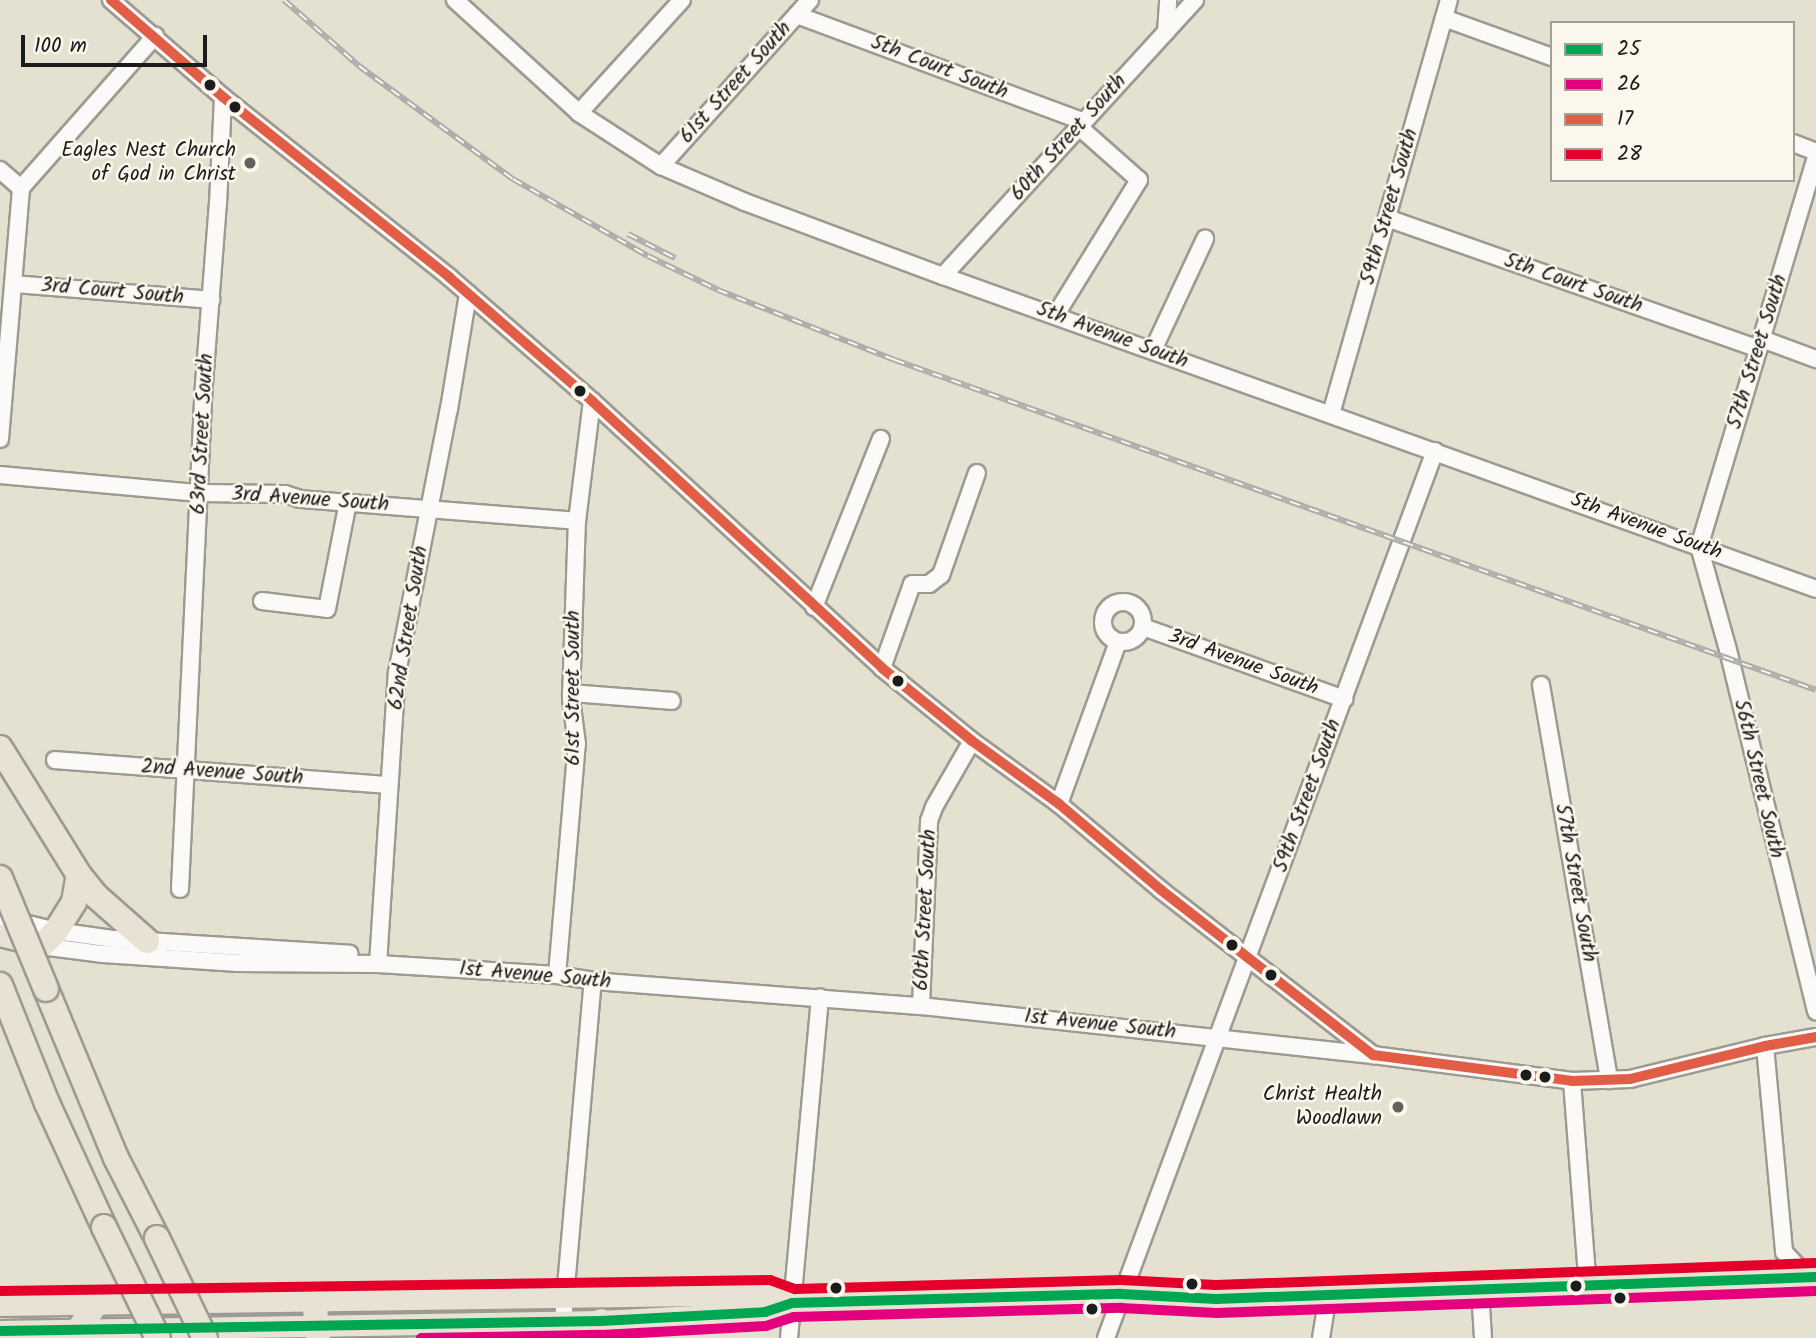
<!DOCTYPE html>
<html>
<head>
<meta charset="utf-8">
<style>
  body { margin:0 }
  #map { position:relative; width:1816px; height:1338px; overflow:hidden; background:#e4e1d1; font-family:Kalam,sans-serif }
  div>[style] { position:absolute }
  .roads { filter:drop-shadow(2px 0 #9c9a91) drop-shadow(-2px 0 #9c9a91) drop-shadow(0 2px #9c9a91) drop-shadow(0 -2px #9c9a91) }
  .minor>* { height:16px; margin:-8px; padding:0 8px; transform-origin:8px; border-radius:8px; background:#fbfaf8 }
  .minor>.ring { margin:-8px; padding:0; box-sizing:content-box; background:none; border:16px solid #fbfaf8; border-radius:50% }
  .major>* { height:21px; margin:-10.5px; padding:0 10.5px; transform-origin:10.5px; border-radius:10.5px; background:#e8e2d4 }
  .highway>* { height:24px; margin:-12px; padding:0 12px; transform-origin:12px; border-radius:12px; background:#e8e2d4 }
  .rail>* { height:6px; margin-top:-3px; transform-origin:0; background:repeating-linear-gradient(90deg,#fbf7ec 0 10px,#aeadab 0 20px); box-sizing:border-box; border-block:2px solid #aeadab }
  .bridges { filter:drop-shadow(2px 0 #9c9a91) drop-shadow(-2px 0 #9c9a91) drop-shadow(0 2px #9c9a91) drop-shadow(0 -2px #9c9a91) }
  .highway-bridge>* { height:24px; margin:-12px; padding:0 12px; transform-origin:12px; border-radius:12px; background:#e8e2d4 }
  .bus-1>* { height:10px; margin:-5px; padding:0 5px; transform-origin:5px; border-radius:5px; background:#00a651 }
  .bus-2>* { height:10px; margin:-5px; padding:0 5px; transform-origin:5px; border-radius:5px; background:#e5007d }
  .bus-3>* { height:10px; margin:-5px; padding:0 5px; transform-origin:5px; border-radius:5px; background:#e15d46 }
  .bus-4>* { height:10px; margin:-5px; padding:0 5px; transform-origin:5px; border-radius:5px; background:#e4002b }
  .dots>* { width:19px; height:19px; translate:-50% -50%; box-sizing:border-box; border:4px solid #fbf7ec; border-radius:50% }
  span { translate:-50% -50%; white-space:nowrap; text-align:center; line-height:1.15; -webkit-text-stroke:5px #fbf7ec; paint-order:stroke }
  .street-label { font-size:21px; color:#1c1c1c }
  .poi-label { font-size:21px; color:#1c1c1c }
  .right { translate:-100% -50%; text-align:right }
  .legend { position:absolute; left:1550px; top:21px; width:245px; height:161px; box-sizing:border-box; background:#fbf7ec; border:2px solid #a29f99; margin:0; padding:9px 12px; list-style:none; font-size:21px; color:#1c1c1c }
  .legend li { display:flex; align-items:center; gap:14px; height:35px }
  .legend b { width:35px; border:2px solid #a29f99 }
  .scale { position:absolute; left:21px; top:35px; width:186px; height:32px; box-sizing:border-box; border:4px solid #1c1c1c; border-top:0; padding-left:9px; font-size:21px; line-height:24px; white-space:nowrap; color:#1c1c1c; -webkit-text-stroke:5px #fbf7ec; paint-order:stroke }
</style>
</head>
<body>
<div id="map">
  <div class="roads">
    <div class="minor">
      <i style="left:111px;top:0;width:148px;rotate:40.9deg"></i>
      <i style="left:223px;top:97px;width:289px;rotate:38.5deg"></i>
      <i style="left:449px;top:277px;width:189px;rotate:40.9deg"></i>
      <i style="left:592px;top:401px;width:394px;rotate:42.6deg"></i>
      <i style="left:882px;top:668px;width:116px;rotate:39deg"></i>
      <i style="left:972px;top:741px;width:107px;rotate:35.9deg"></i>
      <i style="left:1059px;top:804px;width:133px;rotate:40.1deg"></i>
      <i style="left:1161px;top:890px;width:269px;rotate:37.9deg"></i>
      <i style="left:455px;top:0;width:168px;rotate:42.3deg"></i>
      <i style="left:579px;top:113px;width:98px;rotate:32.9deg"></i>
      <i style="left:661px;top:166px;width:91px;rotate:23.2deg"></i>
      <i style="left:745px;top:202px;width:211px;rotate:20.5deg"></i>
      <i style="left:943px;top:276px;width:927px;rotate:19.72deg"></i>
      <i style="left:797px;top:15px;width:304px;rotate:20.4deg"></i>
      <i style="left:1444px;top:18px;width:115px;rotate:19.9deg"></i>
      <i style="left:1166px;top:32px;width:32px;rotate:-86deg"></i>
      <i style="left:579px;top:113px;width:153px;rotate:-47.7deg"></i>
      <i style="left:1793px;top:143px;width:25px;rotate:21deg"></i>
      <i style="left:1816px;top:157px;width:406px;rotate:106.7deg"></i>
      <i style="left:1699px;top:546px;width:108px;rotate:74.4deg"></i>
      <i style="left:1728px;top:650px;width:372px;rotate:76.3deg"></i>
      <i style="left:661px;top:166px;width:223px;rotate:-48.1deg"></i>
      <i style="left:0;top:170px;width:28px;rotate:41deg"></i>
      <i style="left:1387px;top:218px;width:394px;rotate:19.4deg"></i>
      <i style="left:943px;top:276px;width:374px;rotate:-47.6deg"></i>
      <i style="left:14px;top:284px;width:198px;rotate:4.6deg"></i>
      <i style="left:1055px;top:316px;width:160px;rotate:-58.3deg"></i>
      <i style="left:1139px;top:180px;width:81px;rotate:-138.5deg"></i>
      <i style="left:1762px;top:339px;width:58px;rotate:20.3deg"></i>
      <i style="left:1153px;top:350px;width:123px;rotate:-64.9deg"></i>
      <i style="left:1331px;top:414px;width:430px;rotate:-74.1deg"></i>
      <i style="left:0;top:439px;width:252px;rotate:-85.2deg"></i>
      <i style="left:21px;top:188px;width:203px;rotate:-48.6deg"></i>
      <i style="left:0;top:475px;width:200px;rotate:5.2deg"></i>
      <i style="left:199px;top:493px;width:86px;rotate:0.7deg"></i>
      <i style="left:285px;top:494px;width:16px;rotate:18deg"></i>
      <i style="left:300px;top:499px;width:278px;rotate:4.5deg"></i>
      <i style="left:262px;top:601px;width:65px;rotate:7deg"></i>
      <i style="left:327px;top:609px;width:109px;rotate:-78.9deg"></i>
      <i class="ring" style="left:1103px;top:602px;width:24px;height:24px"></i>
      <i style="left:814px;top:607px;width:181px;rotate:-68.3deg"></i>
      <i style="left:1143px;top:627px;width:214px;rotate:19.7deg"></i>
      <i style="left:882px;top:668px;width:89px;rotate:-70.3deg"></i>
      <i style="left:912px;top:584px;width:17px"></i>
      <i style="left:929px;top:584px;width:15px;rotate:-37deg"></i>
      <i style="left:941px;top:575px;width:108px;rotate:-70.6deg"></i>
      <i style="left:1541px;top:685px;width:401px;rotate:80.2deg"></i>
      <i style="left:571px;top:693px;width:101px;rotate:4.5deg"></i>
      <i style="left:55px;top:760px;width:334px;rotate:4.3deg"></i>
      <i style="left:1059px;top:804px;width:172px;rotate:-70deg"></i>
      <i style="left:180px;top:889px;width:493px;rotate:-87.3deg"></i>
      <i style="left:203px;top:397px;width:194px;rotate:-85.6deg"></i>
      <i style="left:218px;top:204px;width:107px;rotate:-87.3deg"></i>
      <i style="left:0;top:917px;width:58px;rotate:14deg"></i>
      <i style="left:56px;top:931px;width:59px;rotate:7.9deg"></i>
      <i style="left:114px;top:939px;width:236px;rotate:3.6deg"></i>
      <i style="left:41px;top:946px;width:63px;rotate:7.4deg"></i>
      <i style="left:103px;top:954px;width:135px;rotate:3.8deg"></i>
      <i style="left:238px;top:963px;width:140px;rotate:0.4deg"></i>
      <i style="left:378px;top:964px;width:179px;rotate:3.5deg"></i>
      <i style="left:557px;top:975px;width:36px;rotate:9deg"></i>
      <i style="left:593px;top:981px;width:329px;rotate:4.4deg"></i>
      <i style="left:921px;top:1006px;width:455px;rotate:6.2deg"></i>
      <i style="left:1373px;top:1055px;width:201px;rotate:7.4deg"></i>
      <i style="left:1572px;top:1081px;width:58px;rotate:-2deg"></i>
      <i style="left:1630px;top:1079px;width:139px;rotate:-13.7deg"></i>
      <i style="left:1765px;top:1046px;width:52px;rotate:-10deg"></i>
      <i style="left:378px;top:964px;width:292px;rotate:-86.3deg"></i>
      <i style="left:397px;top:673px;width:269px;rotate:-78.9deg"></i>
      <i style="left:449px;top:409px;width:117px;rotate:-80.6deg"></i>
      <i style="left:557px;top:975px;width:232px;rotate:-85.1deg"></i>
      <i style="left:577px;top:744px;width:45px;rotate:-97.6deg"></i>
      <i style="left:571px;top:699px;width:178px;rotate:-88.1deg"></i>
      <i style="left:577px;top:521px;width:121px;rotate:-82.9deg"></i>
      <i style="left:921px;top:1006px;width:185px;rotate:-87.5deg"></i>
      <i style="left:929px;top:821px;width:15px;rotate:-70deg"></i>
      <i style="left:934px;top:807px;width:76px;rotate:-60.1deg"></i>
      <i style="left:1765px;top:1046px;width:207px;rotate:84.7deg"></i>
      <i style="left:1784px;top:1252px;width:41px;rotate:47deg"></i>
      <i style="left:1572px;top:1081px;width:208px;rotate:85.6deg"></i>
      <i style="left:1480px;top:1290px;width:48px;rotate:86.4deg"></i>
      <i style="left:563px;top:1321px;width:341px;rotate:-85deg"></i>
      <i style="left:789px;top:1338px;width:342px;rotate:-84.8deg"></i>
      <i style="left:1106px;top:1338px;width:946px;rotate:-69.65deg"></i>
      <i style="left:1321px;top:1338px;width:44px;rotate:-80.8deg"></i>
    </div>
    <div class="major">
      <i style="left:0;top:935px;width:40px;rotate:14.4deg"></i>
      <i style="left:0;top:1305px;width:770px;rotate:-0.82deg"></i>
      <i style="left:770px;top:1294px;width:24px;rotate:22deg"></i>
      <i style="left:0;top:1331px;width:601px;rotate:-0.95deg"></i>
      <i style="left:601px;top:1321px;width:164px;rotate:-3.1deg"></i>
      <i style="left:765px;top:1312px;width:28px;rotate:-18deg"></i>
      <i style="left:792px;top:1303px;width:329px;rotate:-1.6deg"></i>
      <i style="left:1121px;top:1294px;width:95px;rotate:3deg"></i>
      <i style="left:1216px;top:1299px;width:600px;rotate:-2.1deg"></i>
    </div>
    <div class="highway">
      <i style="left:0;top:748px;width:150px;rotate:58.1deg"></i>
      <i style="left:79px;top:875px;width:27px;rotate:51deg"></i>
      <i style="left:96px;top:896px;width:68px;rotate:41.4deg"></i>
      <i style="left:41px;top:946px;width:21px;rotate:-45deg"></i>
      <i style="left:56px;top:931px;width:34px;rotate:-58deg"></i>
      <i style="left:74px;top:902px;width:27px;rotate:-80deg"></i>
      <i style="left:0;top:985px;width:127px;rotate:68.3deg"></i>
      <i style="left:47px;top:1103px;width:136px;rotate:65.3deg"></i>
      <i style="left:46px;top:989px;width:183px;rotate:67.5deg"></i>
      <i style="left:116px;top:1158px;width:90px;rotate:62.9deg"></i>
      <i style="left:314px;top:1299px;width:39px;rotate:84deg"></i>
      <i style="left:78px;top:1338px;width:9px;rotate:-84deg"></i>
      <i style="left:79px;top:1329px;width:32px;rotate:-56deg"></i>
      <i style="left:527px;top:1338px;width:38px;rotate:-7deg"></i>
      <i style="left:565px;top:1333px;width:38px;rotate:-18deg"></i>
    </div>
  </div>
  <div class="rail">
    <i style="left:284px;top:0;width:100px;rotate:41.3deg"></i>
    <i style="left:359px;top:66px;width:191px;rotate:36.3deg"></i>
    <i style="left:513px;top:179px;width:155px;rotate:29.7deg"></i>
    <i style="left:648px;top:256px;width:78px;rotate:25.9deg"></i>
    <i style="left:718px;top:290px;width:190px;rotate:21.6deg"></i>
    <i style="left:895px;top:360px;width:978px;rotate:19.71deg"></i>
    <i style="left:628px;top:234px;width:53px;rotate:27.1deg"></i>
  </div>
  <div class="bridges">
    <div class="highway-bridge">
      <i style="left:0;top:878px;width:120px;rotate:67.5deg"></i>
      <i style="left:104px;top:1227px;width:123px;rotate:64.1deg"></i>
      <i style="left:157px;top:1238px;width:111px;rotate:64.4deg"></i>
    </div>
  </div>
  <div class="bus-1">
    <i style="left:0;top:1331px;width:601px;rotate:-0.95deg"></i>
    <i style="left:601px;top:1321px;width:164px;rotate:-3.1deg"></i>
    <i style="left:765px;top:1312px;width:28px;rotate:-18deg"></i>
    <i style="left:792px;top:1303px;width:329px;rotate:-1.6deg"></i>
    <i style="left:1121px;top:1294px;width:95px;rotate:3deg"></i>
    <i style="left:1216px;top:1299px;width:600px;rotate:-2.1deg"></i>
  </div>
  <div class="bus-2">
    <i style="left:421px;top:1338px;width:180px;rotate:-1deg"></i>
    <i style="left:601px;top:1335px;width:165px;rotate:-3.1deg"></i>
    <i style="left:766px;top:1326px;width:29px;rotate:-18deg"></i>
    <i style="left:794px;top:1317px;width:327px;rotate:-1.6deg"></i>
    <i style="left:1121px;top:1308px;width:96px;rotate:3deg"></i>
    <i style="left:1217px;top:1313px;width:599px;rotate:-2.1deg"></i>
  </div>
  <div class="bus-3">
    <i style="left:111px;top:0;width:148px;rotate:40.9deg"></i>
    <i style="left:223px;top:97px;width:289px;rotate:38.5deg"></i>
    <i style="left:449px;top:277px;width:189px;rotate:40.9deg"></i>
    <i style="left:592px;top:401px;width:394px;rotate:42.6deg"></i>
    <i style="left:882px;top:668px;width:116px;rotate:39deg"></i>
    <i style="left:972px;top:741px;width:107px;rotate:35.9deg"></i>
    <i style="left:1059px;top:804px;width:133px;rotate:40.1deg"></i>
    <i style="left:1161px;top:890px;width:269px;rotate:37.9deg"></i>
    <i style="left:1373px;top:1055px;width:201px;rotate:7.4deg"></i>
    <i style="left:1572px;top:1081px;width:58px;rotate:-2deg"></i>
    <i style="left:1630px;top:1079px;width:139px;rotate:-13.7deg"></i>
    <i style="left:1765px;top:1046px;width:52px;rotate:-10deg"></i>
  </div>
  <div class="bus-4">
    <i style="left:0;top:1291px;width:770px;rotate:-0.82deg"></i>
    <i style="left:770px;top:1280px;width:27px;rotate:20deg"></i>
    <i style="left:795px;top:1289px;width:326px;rotate:-1.6deg"></i>
    <i style="left:1121px;top:1280px;width:95px;rotate:3deg"></i>
    <i style="left:1216px;top:1285px;width:599px;rotate:-2.1deg"></i>
  </div>
  <div class="dots">
    <i style="left:210px;top:85px;background:#1c1c1c"></i>
    <i style="left:235px;top:107px;background:#1c1c1c"></i>
    <i style="left:250px;top:163px;background:#62615b"></i>
    <i style="left:580px;top:391px;background:#1c1c1c"></i>
    <i style="left:898px;top:681px;background:#1c1c1c"></i>
    <i style="left:1232px;top:945px;background:#1c1c1c"></i>
    <i style="left:1271px;top:975px;background:#1c1c1c"></i>
    <i style="left:1526px;top:1075px;background:#1c1c1c"></i>
    <i style="left:1545px;top:1077px;background:#1c1c1c"></i>
    <i style="left:1398px;top:1107px;background:#62615b"></i>
    <i style="left:1192px;top:1284px;background:#1c1c1c"></i>
    <i style="left:1576px;top:1286px;background:#1c1c1c"></i>
    <i style="left:836px;top:1288px;background:#1c1c1c"></i>
    <i style="left:1620px;top:1298px;background:#1c1c1c"></i>
    <i style="left:1092px;top:1309px;background:#1c1c1c"></i>
  </div>
  <div class="street-label">
    <span style="left:939px;top:68px;rotate:21deg">5th Court South</span>
    <span style="left:736px;top:83px;rotate:-48deg">61st Street South</span>
    <span style="left:1069px;top:138px;rotate:-48deg">60th Street South</span>
    <span style="left:1390px;top:207px;rotate:-74deg">59th Street South</span>
    <span style="left:1573px;top:284px;rotate:19deg">5th Court South</span>
    <span style="left:112px;top:292px;rotate:5deg">3rd Court South</span>
    <span style="left:1112px;top:336px;rotate:20deg">5th Avenue South</span>
    <span style="left:1758px;top:352px;rotate:-73deg">57th Street South</span>
    <span style="left:203px;top:434px;rotate:-87deg">63rd Street South</span>
    <span style="left:310px;top:500px;rotate:4deg">3rd Avenue South</span>
    <span style="left:1646px;top:527px;rotate:20deg">5th Avenue South</span>
    <span style="left:409px;top:628px;rotate:-81deg">62nd Street South</span>
    <span style="left:1243px;top:663px;rotate:20deg">3rd Avenue South</span>
    <span style="left:574px;top:688px;rotate:-90deg">61st Street South</span>
    <span style="left:222px;top:773px;rotate:4deg">2nd Avenue South</span>
    <span style="left:1758px;top:779px;rotate:77deg">56th Street South</span>
    <span style="left:1308px;top:796px;rotate:-70deg">59th Street South</span>
    <span style="left:1575px;top:883px;rotate:80deg">57th Street South</span>
    <span style="left:926px;top:910px;rotate:-87deg">60th Street South</span>
    <span style="left:535px;top:976px;rotate:5deg">1st Avenue South</span>
    <span style="left:1100px;top:1025px;rotate:6deg">1st Avenue South</span>
  </div>
  <div class="poi-label">
    <span class="right" style="left:236px;top:163px">Eagles Nest Church<br>of God in Christ</span>
    <span class="right" style="left:1382px;top:1107px">Christ Health<br>Woodlawn</span>
  </div>
  <ul class="legend">
  <li><b style="height:9px;background:#00a651"></b>25</li>
  <li><b style="height:9px;background:#e5007d"></b>26</li>
  <li><b style="height:9px;background:#e15d46"></b>17</li>
  <li><b style="height:9px;background:#e4002b"></b>28</li>
  </ul>
  <div class="scale">100 m</div>
</div>
</body>
</html>
